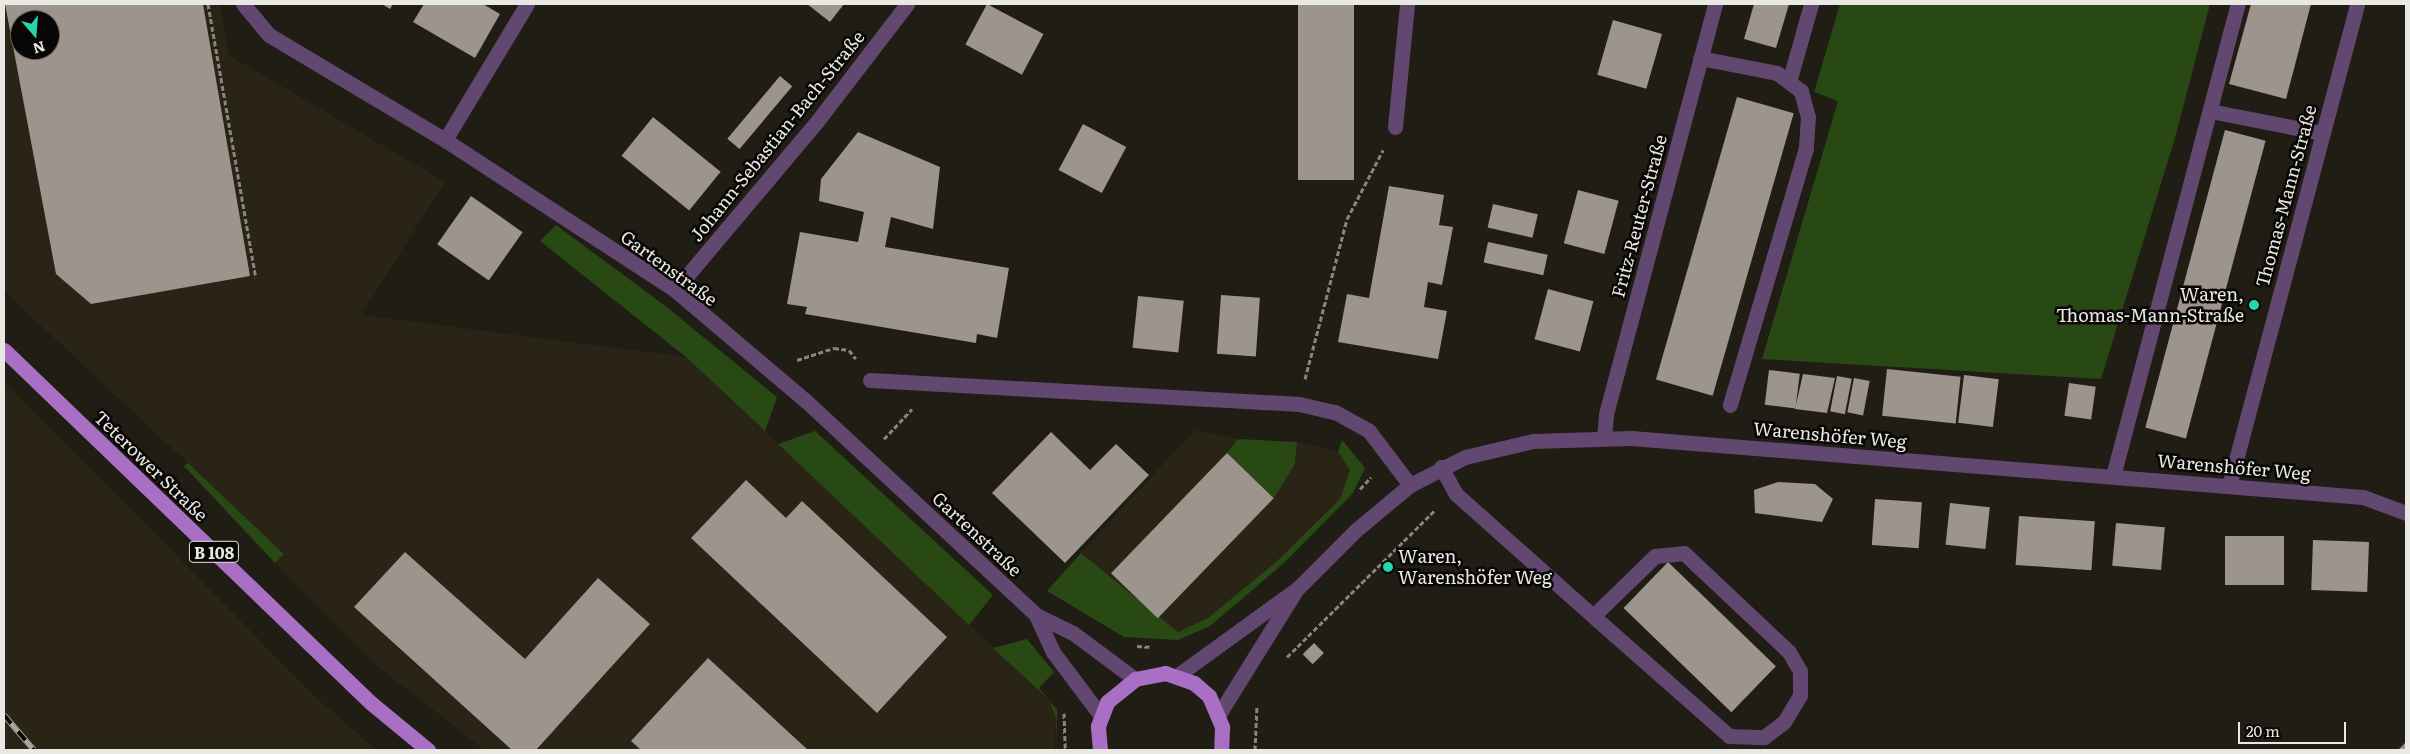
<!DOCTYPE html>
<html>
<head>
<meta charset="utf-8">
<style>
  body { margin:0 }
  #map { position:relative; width:2410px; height:754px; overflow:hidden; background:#201d15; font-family:Literata,serif }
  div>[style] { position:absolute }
  .built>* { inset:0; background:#292416 }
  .green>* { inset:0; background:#284913 }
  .building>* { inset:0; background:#9d948d; transform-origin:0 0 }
  .path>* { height:3px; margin-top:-1.5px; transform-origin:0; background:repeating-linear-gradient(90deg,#87857e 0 5px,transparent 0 7.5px) }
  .lane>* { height:15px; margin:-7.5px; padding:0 7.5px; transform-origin:7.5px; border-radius:7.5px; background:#624770 }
  .street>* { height:15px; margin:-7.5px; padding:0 7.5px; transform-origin:7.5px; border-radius:7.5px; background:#624770 }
  .primary>* { height:15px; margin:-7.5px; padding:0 7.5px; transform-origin:7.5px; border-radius:7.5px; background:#a96fc5 }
  .rail>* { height:5.5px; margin-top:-2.75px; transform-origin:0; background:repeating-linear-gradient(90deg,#080705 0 11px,#a9a7a1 0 22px); box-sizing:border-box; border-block:1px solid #a9a7a1 }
  .dots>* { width:14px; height:14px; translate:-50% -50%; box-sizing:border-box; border:2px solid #080705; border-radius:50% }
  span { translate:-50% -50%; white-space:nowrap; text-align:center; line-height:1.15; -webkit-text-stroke:5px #080705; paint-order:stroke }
  .shield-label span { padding:1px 4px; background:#080705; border:1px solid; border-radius:4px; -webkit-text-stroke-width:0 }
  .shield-label { font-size:16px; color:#eae8e3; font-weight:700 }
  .street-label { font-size:18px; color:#eae8e3 }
  .poi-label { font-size:18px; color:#eae8e3 }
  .right { translate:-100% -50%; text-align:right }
  .left { translate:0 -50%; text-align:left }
  .frame { position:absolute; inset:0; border:5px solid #eae8e3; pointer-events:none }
  .north { position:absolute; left:10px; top:10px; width:50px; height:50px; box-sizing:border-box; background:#080705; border:1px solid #62615e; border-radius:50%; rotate:162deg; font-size:14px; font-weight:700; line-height:20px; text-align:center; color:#eae8e3 }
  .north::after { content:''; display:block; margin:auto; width:18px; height:22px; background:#26d5ae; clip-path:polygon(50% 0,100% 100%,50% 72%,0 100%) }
  .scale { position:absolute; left:2238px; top:722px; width:108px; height:22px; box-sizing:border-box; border:2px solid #eae8e3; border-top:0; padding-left:6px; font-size:15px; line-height:18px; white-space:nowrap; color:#eae8e3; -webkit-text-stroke:4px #080705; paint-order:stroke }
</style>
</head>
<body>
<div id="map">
  <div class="built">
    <i style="clip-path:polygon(evenodd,4px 4px,220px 4px,229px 55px,445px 182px,361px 315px,686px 357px,1049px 700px,1056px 718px,1054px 750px,484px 750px,374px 663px,275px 563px,284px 553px,4px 291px,4px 4px,20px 20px,50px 20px,50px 50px,20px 50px,20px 20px)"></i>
    <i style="clip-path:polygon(4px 381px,316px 697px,376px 750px,4px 750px)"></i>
    <i style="clip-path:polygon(1195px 430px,1238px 439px,1227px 453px,1295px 464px,1297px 442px,1342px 453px,1350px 470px,1340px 499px,1276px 562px,1208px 618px,1178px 632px,1081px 553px)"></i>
  </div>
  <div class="green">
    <i style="clip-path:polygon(1840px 4px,2210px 4px,2175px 138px,2101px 379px,1762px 359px,1838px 101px,1814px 92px)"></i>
    <i style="clip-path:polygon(556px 225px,664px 305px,777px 397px,765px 431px,686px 357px,540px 241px)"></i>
    <i style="clip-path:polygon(815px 431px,993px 595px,969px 625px,778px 444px)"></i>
    <i style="clip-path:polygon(1238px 439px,1297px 442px,1295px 464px,1274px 498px,1227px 453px)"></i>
    <i style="clip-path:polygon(1342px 440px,1365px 468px,1353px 493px,1284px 563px,1210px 626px,1178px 640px,1124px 637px,1047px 591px,1081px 553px,1178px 632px,1208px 618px,1276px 562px,1340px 499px,1350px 470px,1338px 452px)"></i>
    <i style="clip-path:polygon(188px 463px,284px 554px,275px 563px,184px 466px)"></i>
    <i style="clip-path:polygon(1027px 639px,1054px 672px,1039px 688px,1057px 710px,1057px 750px,1056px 718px,1049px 700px,993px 648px)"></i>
  </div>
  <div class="building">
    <i style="clip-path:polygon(evenodd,5px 4px,203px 4px,250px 276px,91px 304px,56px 274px,5px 4px,20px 20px,50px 20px,50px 50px,20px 50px,20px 20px)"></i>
    <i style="clip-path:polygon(382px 4px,393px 4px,390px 9px)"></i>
    <i style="clip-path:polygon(424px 4px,483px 4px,500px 14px,475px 58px,413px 22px)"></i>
    <i style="clip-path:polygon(807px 4px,844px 4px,830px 22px)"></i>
    <i style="left:987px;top:4px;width:64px;height:46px;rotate:28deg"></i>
    <i style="left:1298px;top:4px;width:56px;height:176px"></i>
    <i style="clip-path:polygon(1754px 4px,1789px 4px,1776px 48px,1744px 39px)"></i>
    <i style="clip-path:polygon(2251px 4px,2311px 4px,2286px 99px,2229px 84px)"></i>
    <i style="left:1613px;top:20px;width:51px;height:57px;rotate:16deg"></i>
    <i style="left:780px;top:76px;width:16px;height:82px;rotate:40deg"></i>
    <i style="left:1737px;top:97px;width:59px;height:294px;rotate:16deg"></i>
    <i style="left:653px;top:117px;width:87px;height:50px;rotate:39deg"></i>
    <i style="left:1083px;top:124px;width:49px;height:52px;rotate:28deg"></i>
    <i style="left:2225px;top:130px;width:42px;height:308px;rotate:15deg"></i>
    <i style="clip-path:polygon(858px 132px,940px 167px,933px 229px,891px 217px,885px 247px,1009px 268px,997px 338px,977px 334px,976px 343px,805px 314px,807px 307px,787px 304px,800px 232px,858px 242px,864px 212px,819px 201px,821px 179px)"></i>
    <i style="clip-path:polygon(1389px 186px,1444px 195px,1439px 225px,1453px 227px,1442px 285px,1428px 282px,1424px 307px,1447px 311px,1438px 359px,1338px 342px,1347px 294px,1369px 298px)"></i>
    <i style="left:1578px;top:190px;width:42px;height:55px;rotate:15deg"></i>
    <i style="left:471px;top:196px;width:63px;height:59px;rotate:35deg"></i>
    <i style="left:1493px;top:204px;width:46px;height:24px;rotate:13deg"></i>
    <i style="left:1488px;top:242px;width:61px;height:21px;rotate:12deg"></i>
    <i style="left:1548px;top:289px;width:47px;height:52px;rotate:15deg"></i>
    <i style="left:1221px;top:295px;width:39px;height:59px;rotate:4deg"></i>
    <i style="left:1138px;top:296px;width:46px;height:52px;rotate:6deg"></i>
    <i style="left:1887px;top:369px;width:74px;height:47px;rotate:6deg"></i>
    <i style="left:1769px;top:370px;width:31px;height:35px;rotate:7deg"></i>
    <i style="clip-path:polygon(1803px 374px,1835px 378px,1827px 413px,1795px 409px)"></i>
    <i style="left:1964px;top:375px;width:35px;height:48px;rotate:7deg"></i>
    <i style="left:1837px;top:376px;width:15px;height:36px;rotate:11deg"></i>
    <i style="left:1854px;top:378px;width:16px;height:35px;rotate:11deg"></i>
    <i style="left:2069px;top:383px;width:27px;height:33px;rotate:8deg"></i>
    <i style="clip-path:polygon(1051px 432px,1090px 470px,1116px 444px,1149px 475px,1065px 563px,992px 493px)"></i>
    <i style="left:1227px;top:453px;width:65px;height:167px;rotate:44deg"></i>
    <i style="clip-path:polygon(746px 480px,786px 518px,802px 501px,947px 637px,877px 713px,691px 538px)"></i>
    <i style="clip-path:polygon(1778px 482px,1815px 484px,1833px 499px,1822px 522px,1755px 513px,1754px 490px)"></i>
    <i style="left:1875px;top:499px;width:47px;height:46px;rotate:4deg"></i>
    <i style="left:1950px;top:503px;width:40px;height:42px;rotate:6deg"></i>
    <i style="left:2019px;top:516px;width:76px;height:49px;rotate:4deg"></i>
    <i style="left:2116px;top:523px;width:49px;height:43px;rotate:5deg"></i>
    <i style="left:2225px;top:536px;width:59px;height:49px"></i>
    <i style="left:2313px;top:540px;width:56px;height:50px;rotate:2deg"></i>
    <i style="clip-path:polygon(405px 552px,525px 659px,598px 578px,650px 624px,536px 750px,512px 750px,354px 607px)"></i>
    <i style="left:1668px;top:562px;width:150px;height:64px;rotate:44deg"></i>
    <i style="left:1314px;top:643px;width:14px;height:16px;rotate:45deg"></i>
    <i style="clip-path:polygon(708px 658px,808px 750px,641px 750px,631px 741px)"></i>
    <i style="clip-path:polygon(2406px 742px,2406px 750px,2398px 750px)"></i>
  </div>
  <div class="path">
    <i style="left:208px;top:4px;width:278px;rotate:80.1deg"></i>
    <i style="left:797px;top:360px;width:39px;rotate:-18deg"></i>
    <i style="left:834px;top:348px;width:15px;rotate:8deg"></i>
    <i style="left:849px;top:350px;width:11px;rotate:52deg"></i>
    <i style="left:1305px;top:379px;width:165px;rotate:-75.3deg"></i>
    <i style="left:1347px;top:219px;width:78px;rotate:-62.4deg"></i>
    <i style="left:884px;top:439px;width:41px;rotate:-47deg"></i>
    <i style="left:1360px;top:489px;width:16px;rotate:-47deg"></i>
    <i style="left:1137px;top:646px;width:14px;rotate:4deg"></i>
    <i style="left:1287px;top:657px;width:209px;rotate:-44.8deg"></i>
    <i style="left:1064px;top:713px;width:37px;rotate:88deg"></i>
    <i style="left:1255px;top:750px;width:44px;rotate:-87.4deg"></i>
  </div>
  <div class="lane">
    <i style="left:1700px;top:58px;width:78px;rotate:11deg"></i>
    <i style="left:1777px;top:73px;width:30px;rotate:37deg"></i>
    <i style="left:1801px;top:91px;width:27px;rotate:75deg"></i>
    <i style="left:1808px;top:117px;width:31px;rotate:94deg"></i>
    <i style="left:1806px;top:148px;width:268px;rotate:106.5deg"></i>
    <i style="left:1789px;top:82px;width:81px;rotate:-74.2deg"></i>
    <i style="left:2210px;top:111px;width:114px;rotate:11.1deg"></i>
    <i style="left:445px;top:140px;width:159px;rotate:-58.9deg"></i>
    <i style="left:1441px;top:467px;width:31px;rotate:61deg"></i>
    <i style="left:1456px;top:494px;width:183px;rotate:41.7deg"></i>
    <i style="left:1593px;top:616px;width:181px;rotate:41.4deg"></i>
    <i style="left:1729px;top:736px;width:35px;rotate:2deg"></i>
    <i style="left:1764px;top:737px;width:25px;rotate:-37deg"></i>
    <i style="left:1784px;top:722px;width:31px;rotate:-59deg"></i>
    <i style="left:1800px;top:695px;width:24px;rotate:-90deg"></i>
    <i style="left:1800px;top:671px;width:22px;rotate:-120deg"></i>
    <i style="left:1789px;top:652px;width:144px;rotate:-136.7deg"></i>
    <i style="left:1684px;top:553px;width:29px;rotate:174deg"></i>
    <i style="left:1655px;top:556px;width:86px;rotate:135.9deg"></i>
    <i style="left:2113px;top:476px;width:488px;rotate:-75.2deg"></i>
  </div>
  <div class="street">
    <i style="left:243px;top:4px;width:40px;rotate:50deg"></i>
    <i style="left:269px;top:35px;width:205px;rotate:30.8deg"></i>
    <i style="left:445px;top:140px;width:275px;rotate:33.1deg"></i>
    <i style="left:675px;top:290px;width:172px;rotate:40.3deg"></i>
    <i style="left:806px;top:401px;width:314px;rotate:42.9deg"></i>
    <i style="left:1395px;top:127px;width:124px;rotate:-84.4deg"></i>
    <i style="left:675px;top:290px;width:217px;rotate:-49.9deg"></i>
    <i style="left:815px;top:124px;width:151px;rotate:-52.5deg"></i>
    <i style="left:870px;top:380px;width:430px;rotate:3.2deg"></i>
    <i style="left:1299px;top:404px;width:37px;rotate:13deg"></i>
    <i style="left:1335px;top:412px;width:39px;rotate:29deg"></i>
    <i style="left:1369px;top:431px;width:68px;rotate:52.8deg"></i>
    <i style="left:1604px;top:438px;width:24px;rotate:-85deg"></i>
    <i style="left:1606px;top:414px;width:424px;rotate:-75.1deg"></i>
    <i style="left:2229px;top:486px;width:499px;rotate:-75.1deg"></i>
    <i style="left:1178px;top:675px;width:147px;rotate:-35.9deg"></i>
    <i style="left:1297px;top:589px;width:83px;rotate:-45deg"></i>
    <i style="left:1356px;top:530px;width:70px;rotate:-39.8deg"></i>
    <i style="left:1410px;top:485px;width:62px;rotate:-27deg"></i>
    <i style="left:1465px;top:457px;width:70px;rotate:-13.2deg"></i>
    <i style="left:1533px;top:441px;width:98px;rotate:-1.8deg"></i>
    <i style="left:1631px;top:438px;width:734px;rotate:4.61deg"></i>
    <i style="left:2363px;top:497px;width:46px;rotate:20.4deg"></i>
    <i style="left:1219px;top:714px;width:144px;rotate:-58.1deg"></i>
    <i style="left:1101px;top:716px;width:80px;rotate:-126.9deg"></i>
    <i style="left:1053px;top:652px;width:41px;rotate:-114.7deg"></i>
    <i style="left:1036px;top:615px;width:41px;rotate:25.9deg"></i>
    <i style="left:1073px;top:633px;width:77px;rotate:36.6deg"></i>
  </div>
  <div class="primary">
    <i style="left:4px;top:350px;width:509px;rotate:43.89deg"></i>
    <i style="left:371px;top:703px;width:74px;rotate:39.5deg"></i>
    <i style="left:1100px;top:750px;width:24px;rotate:-95deg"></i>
    <i style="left:1098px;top:726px;width:26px;rotate:-69deg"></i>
    <i style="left:1107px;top:702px;width:36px;rotate:-39deg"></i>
    <i style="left:1135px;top:679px;width:31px;rotate:-11deg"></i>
    <i style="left:1165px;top:673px;width:31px;rotate:19deg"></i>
    <i style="left:1194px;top:683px;width:20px;rotate:41deg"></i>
    <i style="left:1209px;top:696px;width:34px;rotate:67deg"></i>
    <i style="left:1222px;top:727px;width:23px;rotate:92deg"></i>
  </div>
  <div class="rail">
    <i style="left:4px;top:715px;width:46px;rotate:49.4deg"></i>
  </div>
  <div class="dots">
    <i style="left:2254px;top:305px;background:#26d5ae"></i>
    <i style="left:1388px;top:567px;background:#26d5ae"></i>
  </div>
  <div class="shield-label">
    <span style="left:214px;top:552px">B 108</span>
  </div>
  <div class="street-label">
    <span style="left:777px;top:136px;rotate:-51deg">Johann-Sebastian-Bach-Straße</span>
    <span style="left:2286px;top:196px;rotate:-75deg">Thomas-Mann-Straße</span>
    <span style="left:1639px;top:216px;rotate:-75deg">Fritz-Reuter-Straße</span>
    <span style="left:669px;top:268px;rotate:36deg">Gartenstraße</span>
    <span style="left:1830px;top:435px;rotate:5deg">Warenshöfer Weg</span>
    <span style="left:151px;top:466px;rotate:44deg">Teterower Straße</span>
    <span style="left:2234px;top:467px;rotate:5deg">Warenshöfer Weg</span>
    <span style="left:977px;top:534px;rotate:43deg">Gartenstraße</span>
  </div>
  <div class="poi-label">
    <span class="right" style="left:2244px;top:305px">Waren,<br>Thomas-Mann-Straße</span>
    <span class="left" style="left:1398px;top:567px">Waren,<br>Warenshöfer Weg</span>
  </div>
  <div class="frame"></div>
  <div class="north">N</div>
  <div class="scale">20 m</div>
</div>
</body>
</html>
